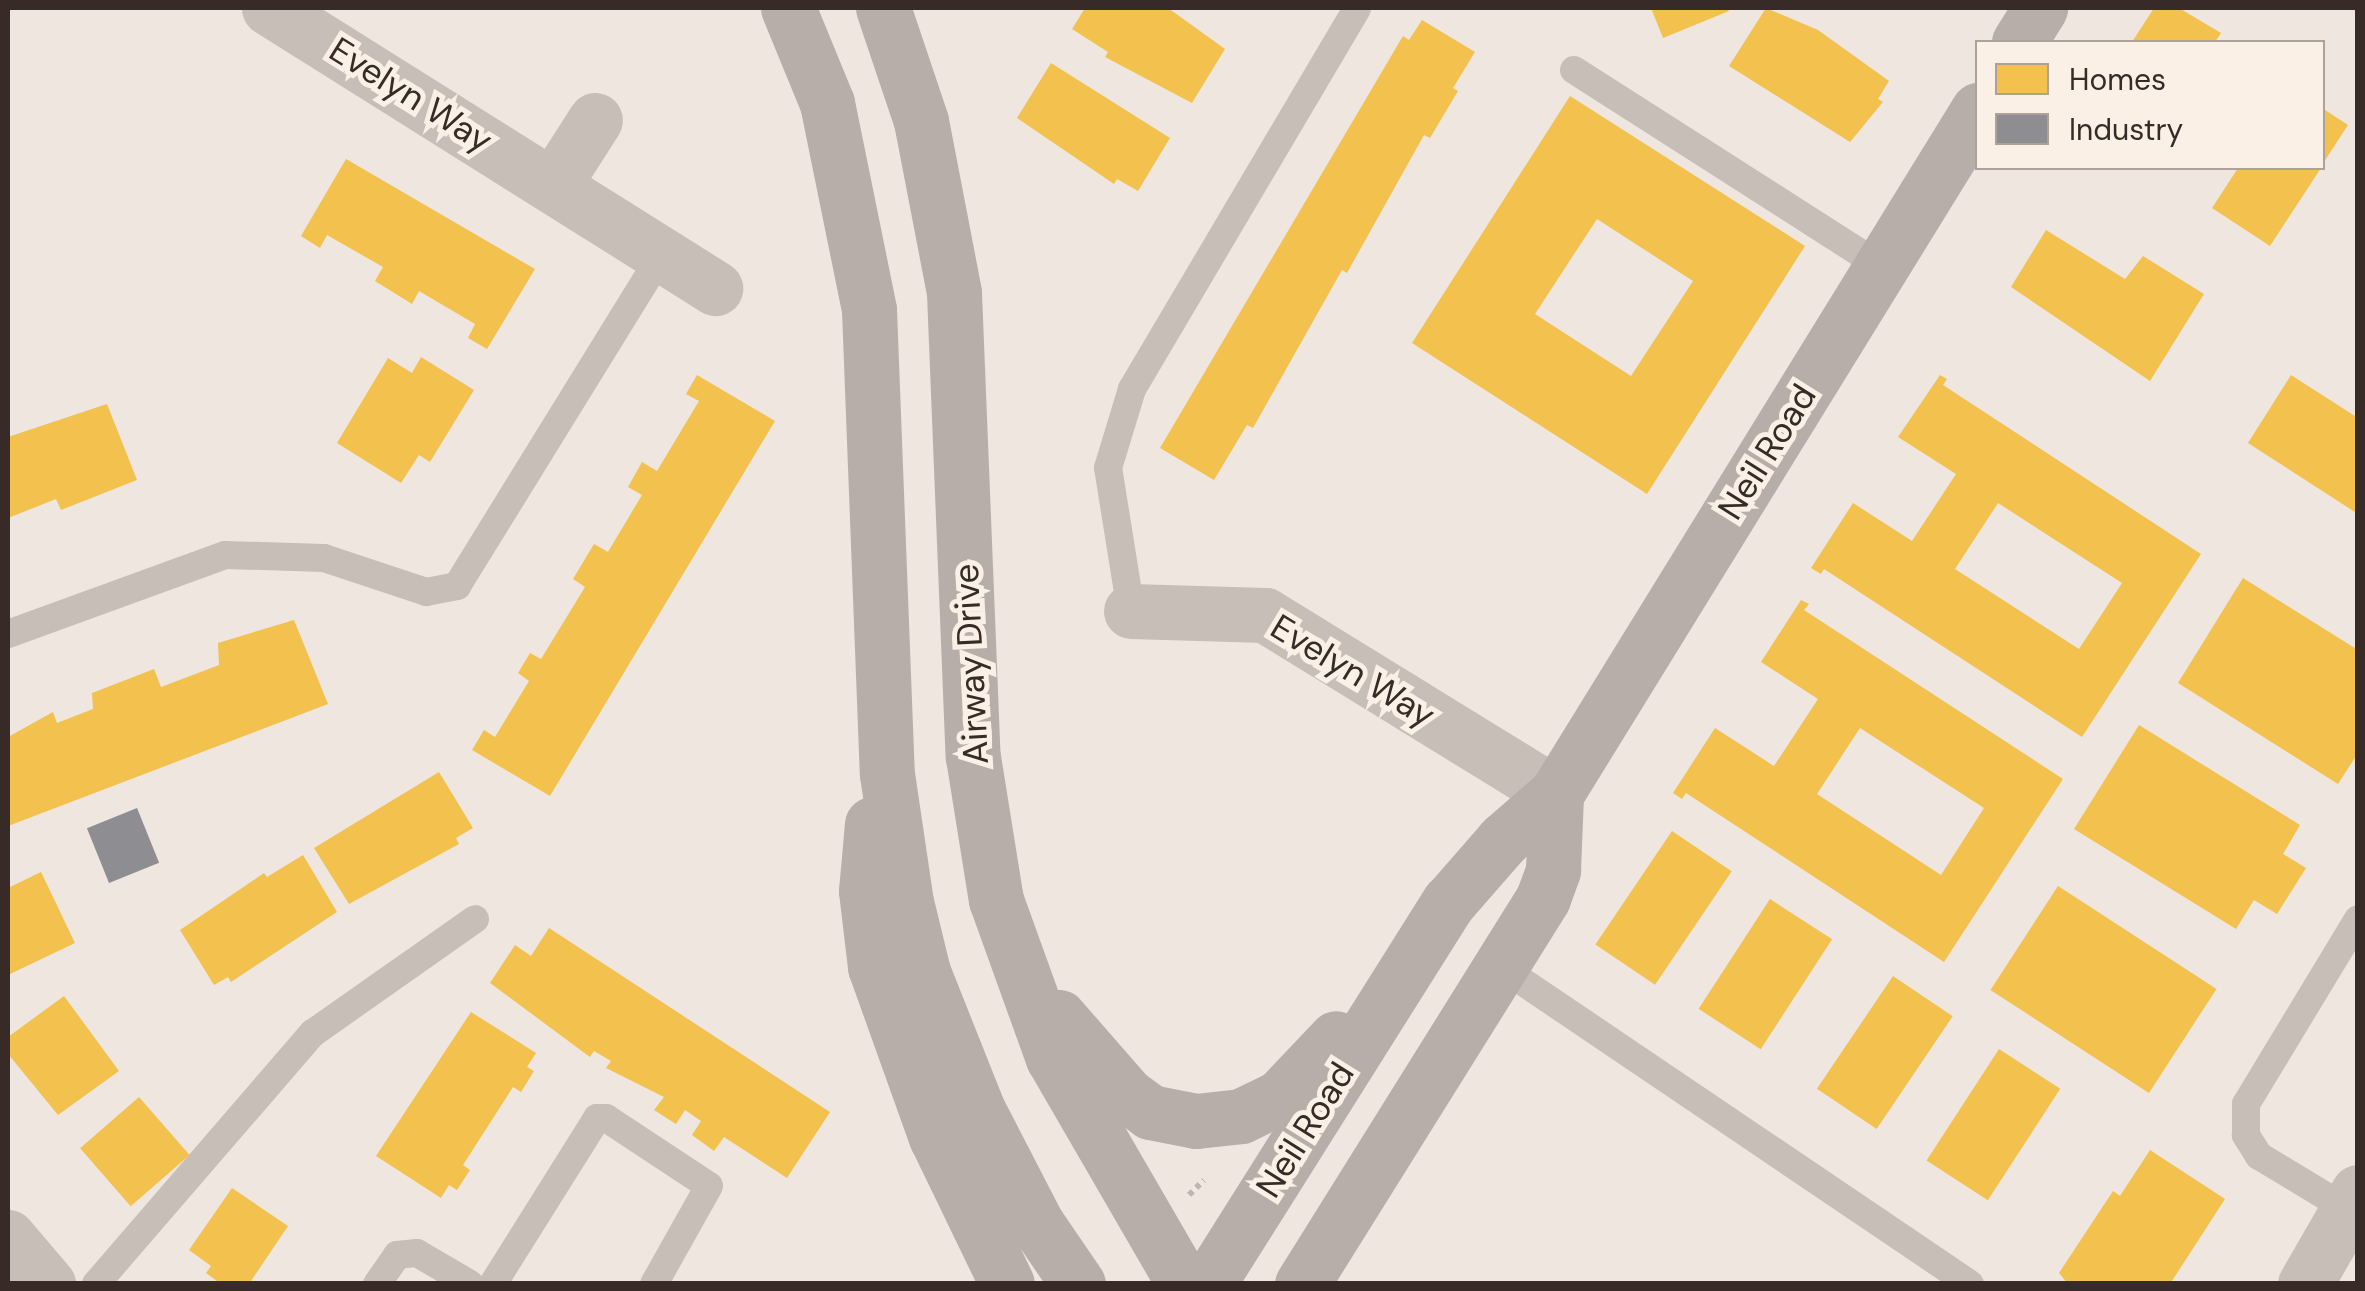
<!DOCTYPE html>
<html>
<head>
<meta charset="utf-8">
<style>
  body { margin:0 }
  #map { position:relative; width:2365px; height:1291px; overflow:hidden; background:#eee6df; font-family:"DM Sans",sans-serif }
  div>[style] { position:absolute }
  .homes>* { inset:0; background:#f2c14e; transform-origin:0 0 }
  .industry>* { inset:0; background:#8d8d92; transform-origin:0 0 }
  .path>* { height:6px; margin-top:-3px; transform-origin:0; background:repeating-linear-gradient(90deg,#bfb6b1 0 5px,transparent 0 10px) }
  .lane>* { height:28px; margin:-14px; padding:0 14px; transform-origin:14px; border-radius:14px; background:#c7beb8 }
  .street>* { height:55px; margin:-27.5px; padding:0 27.5px; transform-origin:27.5px; border-radius:27.5px; background:#c7beb8 }
  .secondary>* { height:55px; margin:-27.5px; padding:0 27.5px; transform-origin:27.5px; border-radius:27.5px; background:#b7aea9 }
  span { translate:-50% -50%; white-space:nowrap; text-align:center; line-height:1.15; -webkit-text-stroke:10px #fbf0e6; paint-order:stroke }
  .street-label { font-size:35px; color:#382a26 }
  .frame { position:absolute; inset:0; border:10px solid #382a26; pointer-events:none }
  .legend { position:absolute; left:1975px; top:40px; width:350px; height:130px; box-sizing:border-box; background:#fbf0e6; border:2px solid #ada199; margin:0; padding:12px 18px; list-style:none; font-size:30px; color:#382a26 }
  .legend li { display:flex; align-items:center; gap:20px; height:50px }
  .legend b { width:50px; border:2px solid #ada199 }
</style>
</head>
<body>
<div id="map">
  <div class="homes">
    <i style="clip-path:polygon(1085px 8px,1168px 8px,1225px 49px,1192px 103px,1105px 57px,1108px 52px,1072px 29px)"></i>
    <i style="clip-path:polygon(1651px 8px,1727px 8px,1729px 11px,1663px 38px)"></i>
    <i style="clip-path:polygon(1766px 8px,1818px 30px,1889px 81px,1878px 99px,1883px 102px,1850px 142px,1729px 66px)"></i>
    <i style="clip-path:polygon(2154px 8px,2179px 8px,2221px 33px,2215px 42px,2132px 42px)"></i>
    <i style="clip-path:polygon(1422px 20px,1475px 52px,1453px 88px,1458px 91px,1430px 138px,1424px 135px,1347px 273px,1342px 270px,1253px 428px,1247px 425px,1214px 480px,1160px 448px,1403px 36px,1409px 40px)"></i>
    <i style="clip-path:polygon(1051px 63px,1170px 138px,1138px 191px,1117px 179px,1114px 184px,1017px 118px)"></i>
    <i style="clip-path:polygon(evenodd,1570px 96px,1805px 246px,1647px 494px,1412px 343px,1570px 96px,1597px 219px,1693px 281px,1631px 376px,1535px 314px,1597px 219px)"></i>
    <i style="clip-path:polygon(2322px 108px,2348px 125px,2322px 165px)"></i>
    <i style="clip-path:polygon(346px 159px,535px 269px,487px 349px,468px 338px,475px 324px,419px 291px,412px 304px,375px 281px,383px 267px,327px 235px,320px 248px,301px 236px)"></i>
    <i style="clip-path:polygon(2238px 168px,2321px 168px,2270px 246px,2212px 208px)"></i>
    <i style="clip-path:polygon(2046px 230px,2125px 279px,2143px 256px,2204px 294px,2150px 381px,2011px 287px)"></i>
    <i style="clip-path:polygon(421px 357px,474px 390px,430px 462px,419px 455px,401px 483px,337px 443px,388px 358px,412px 373px)"></i>
    <i style="clip-path:polygon(697px 375px,775px 421px,550px 796px,472px 750px,484px 730px,495px 737px,529px 681px,518px 673px,530px 653px,541px 659px,585px 587px,573px 579px,594px 544px,608px 552px,642px 495px,628px 487px,642px 462px,657px 471px,699px 401px,686px 394px)"></i>
    <i style="clip-path:polygon(evenodd,1940px 375px,1947px 379px,1943px 385px,2201px 554px,2082px 737px,1824px 569px,1821px 574px,1811px 568px,1853px 503px,1912px 541px,1956px 474px,1898px 437px,1940px 375px,1998px 503px,2122px 583px,2079px 649px,1955px 569px,1998px 503px)"></i>
    <i style="clip-path:polygon(2291px 375px,2358px 418px,2358px 514px,2248px 443px)"></i>
    <i style="clip-path:polygon(107px 404px,137px 480px,61px 510px,56px 499px,8px 518px,8px 437px)"></i>
    <i style="clip-path:polygon(2243px 578px,2358px 650px,2358px 753px,2338px 784px,2178px 683px)"></i>
    <i style="clip-path:polygon(evenodd,1801px 600px,1809px 604px,1804px 610px,2063px 779px,1944px 962px,1686px 793px,1682px 799px,1673px 793px,1715px 728px,1774px 766px,1818px 699px,1761px 662px,1801px 600px,1860px 728px,1984px 808px,1941px 875px,1817px 794px,1860px 728px)"></i>
    <i style="clip-path:polygon(294px 620px,328px 704px,8px 826px,8px 737px,53px 712px,57px 723px,93px 709px,92px 693px,154px 669px,161px 687px,219px 665px,218px 643px)"></i>
    <i style="clip-path:polygon(2139px 725px,2300px 825px,2283px 854px,2306px 868px,2277px 914px,2254px 900px,2236px 929px,2074px 829px)"></i>
    <i style="clip-path:polygon(439px 772px,473px 828px,456px 838px,459px 844px,349px 904px,314px 848px)"></i>
    <i style="left:1672px;top:831px;width:72px;height:137px;rotate:34deg"></i>
    <i style="clip-path:polygon(303px 855px,337px 912px,231px 982px,228px 977px,214px 985px,180px 930px,264px 873px,267px 877px)"></i>
    <i style="clip-path:polygon(41px 872px,75px 943px,8px 975px,8px 888px)"></i>
    <i style="left:2058px;top:886px;width:189px;height:124px;rotate:33deg"></i>
    <i style="left:1770px;top:899px;width:74px;height:131px;rotate:33deg"></i>
    <i style="clip-path:polygon(549px 928px,830px 1112px,787px 1178px,724px 1137px,714px 1151px,692px 1135px,701px 1121px,685px 1110px,676px 1124px,654px 1110px,664px 1097px,606px 1068px,611px 1061px,594px 1051px,590px 1057px,490px 983px,515px 945px,531px 956px)"></i>
    <i style="left:1893px;top:976px;width:72px;height:136px;rotate:34deg"></i>
    <i style="clip-path:polygon(64px 996px,119px 1071px,58px 1115px,8px 1054px,8px 1037px)"></i>
    <i style="clip-path:polygon(471px 1012px,536px 1053px,527px 1067px,534px 1071px,521px 1092px,513px 1087px,463px 1165px,470px 1170px,457px 1190px,449px 1185px,441px 1198px,376px 1156px)"></i>
    <i style="left:1999px;top:1049px;width:73px;height:133px;rotate:33deg"></i>
    <i style="left:139px;top:1097px;width:77px;height:78px;rotate:49deg"></i>
    <i style="clip-path:polygon(2150px 1150px,2225px 1199px,2170px 1284px,2068px 1284px,2059px 1273px,2113px 1191px,2120px 1196px)"></i>
    <i style="clip-path:polygon(232px 1188px,288px 1226px,249px 1284px,221px 1284px,206px 1273px,211px 1266px,189px 1250px)"></i>
  </div>
  <div class="industry">
    <i style="left:137px;top:808px;width:59px;height:54px;rotate:68deg"></i>
  </div>
  <div class="path">
    <i style="left:1189px;top:1195px;width:21px;rotate:-45deg"></i>
  </div>
  <div class="lane">
    <i style="left:1574px;top:70px;width:364px;rotate:32.6deg"></i>
    <i style="left:1131px;top:611px;width:145px;rotate:-99.1deg"></i>
    <i style="left:1108px;top:468px;width:83px;rotate:-73.1deg"></i>
    <i style="left:1132px;top:389px;width:442px;rotate:-59.4deg"></i>
    <i style="left:8px;top:634px;width:231px;rotate:-20deg"></i>
    <i style="left:225px;top:555px;width:99px;rotate:1.7deg"></i>
    <i style="left:324px;top:558px;width:108px;rotate:18.4deg"></i>
    <i style="left:426px;top:592px;width:32px;rotate:-11deg"></i>
    <i style="left:457px;top:586px;width:390px;rotate:-58.3deg"></i>
    <i style="left:1501px;top:967px;width:566px;rotate:34.06deg"></i>
    <i style="left:2347px;top:1209px;width:103px;rotate:-148.9deg"></i>
    <i style="left:2259px;top:1156px;width:25px;rotate:-122deg"></i>
    <i style="left:2246px;top:1135px;width:31px;rotate:-90deg"></i>
    <i style="left:2246px;top:1104px;width:216px;rotate:-58.8deg"></i>
    <i style="left:96px;top:1284px;width:332px;rotate:-49.2deg"></i>
    <i style="left:313px;top:1033px;width:198px;rotate:-35.1deg"></i>
    <i style="left:377px;top:1284px;width:35px;rotate:-55deg"></i>
    <i style="left:397px;top:1255px;width:20px;rotate:-6deg"></i>
    <i style="left:417px;top:1253px;width:61px;rotate:30.3deg"></i>
    <i style="left:493px;top:1284px;width:196px;rotate:-57.9deg"></i>
    <i style="left:597px;top:1118px;width:9px"></i>
    <i style="left:606px;top:1118px;width:123px;rotate:33.4deg"></i>
    <i style="left:709px;top:1186px;width:112px;rotate:119.3deg"></i>
  </div>
  <div class="street">
    <i style="left:269px;top:8px;width:527px;rotate:32.12deg"></i>
    <i style="left:554px;top:184px;width:76px;rotate:-57.4deg"></i>
    <i style="left:1131px;top:611px;width:134px;rotate:1.7deg"></i>
    <i style="left:1265px;top:615px;width:342px;rotate:31.6deg"></i>
    <i style="left:8px;top:1237px;width:62px;rotate:49.6deg"></i>
    <i style="left:2305px;top:1284px;width:106px;rotate:-60.1deg"></i>
  </div>
  <div class="secondary">
    <i style="left:788px;top:8px;width:103px;rotate:67.7deg"></i>
    <i style="left:827px;top:103px;width:211px;rotate:78.5deg"></i>
    <i style="left:869px;top:310px;width:464px;rotate:87.8deg"></i>
    <i style="left:887px;top:774px;width:129px;rotate:81.6deg"></i>
    <i style="left:906px;top:902px;width:72px;rotate:76.3deg"></i>
    <i style="left:923px;top:972px;width:146px;rotate:68.3deg"></i>
    <i style="left:977px;top:1108px;width:131px;rotate:62.7deg"></i>
    <i style="left:1037px;top:1224px;width:73px;rotate:55.7deg"></i>
    <i style="left:883px;top:8px;width:119px;rotate:71.4deg"></i>
    <i style="left:921px;top:121px;width:175px;rotate:79.1deg"></i>
    <i style="left:954px;top:293px;width:464px;rotate:87.7deg"></i>
    <i style="left:973px;top:757px;width:145px;rotate:80.9deg"></i>
    <i style="left:996px;top:900px;width:168px;rotate:70.2deg"></i>
    <i style="left:1053px;top:1058px;width:261px;rotate:59.9deg"></i>
    <i style="left:2019px;top:42px;width:40px;rotate:-58deg"></i>
    <i style="left:872px;top:824px;width:67px;rotate:95.1deg"></i>
    <i style="left:866px;top:891px;width:77px;rotate:83.2deg"></i>
    <i style="left:875px;top:967px;width:181px;rotate:70.3deg"></i>
    <i style="left:936px;top:1137px;width:163px;rotate:64.2deg"></i>
    <i style="left:1059px;top:1017px;width:103px;rotate:48.9deg"></i>
    <i style="left:1127px;top:1095px;width:29px;rotate:36deg"></i>
    <i style="left:1150px;top:1112px;width:47px;rotate:11.1deg"></i>
    <i style="left:1196px;top:1121px;width:45px;rotate:-6.3deg"></i>
    <i style="left:1241px;top:1116px;width:43px;rotate:-26deg"></i>
    <i style="left:1280px;top:1097px;width:81px;rotate:-46.5deg"></i>
    <i style="left:1208px;top:1284px;width:452px;rotate:-57.8deg"></i>
    <i style="left:1449px;top:902px;width:82px;rotate:-48.9deg"></i>
    <i style="left:1503px;top:840px;width:70px;rotate:-41deg"></i>
    <i style="left:1556px;top:794px;width:804px;rotate:-58.33deg"></i>
    <i style="left:1302px;top:1284px;width:455px;rotate:-58deg"></i>
    <i style="left:1543px;top:898px;width:30px;rotate:-70deg"></i>
    <i style="left:1553px;top:870px;width:76px;rotate:-87.7deg"></i>
  </div>
  <div class="street-label">
    <span style="left:411px;top:95px;rotate:32deg">Evelyn Way</span>
    <span style="left:1767px;top:452px;rotate:-58deg">Neil Road</span>
    <span style="left:971px;top:664px;rotate:-93deg">Airway Drive</span>
    <span style="left:1353px;top:671px;rotate:31deg">Evelyn Way</span>
    <span style="left:1305px;top:1130px;rotate:-58deg">Neil Road</span>
  </div>
  <div class="frame"></div>
  <ul class="legend">
  <li><b style="height:28px;background:#f2c14e"></b>Homes</li>
  <li><b style="height:28px;background:#8d8d92"></b>Industry</li>
  </ul>
</div>
</body>
</html>
